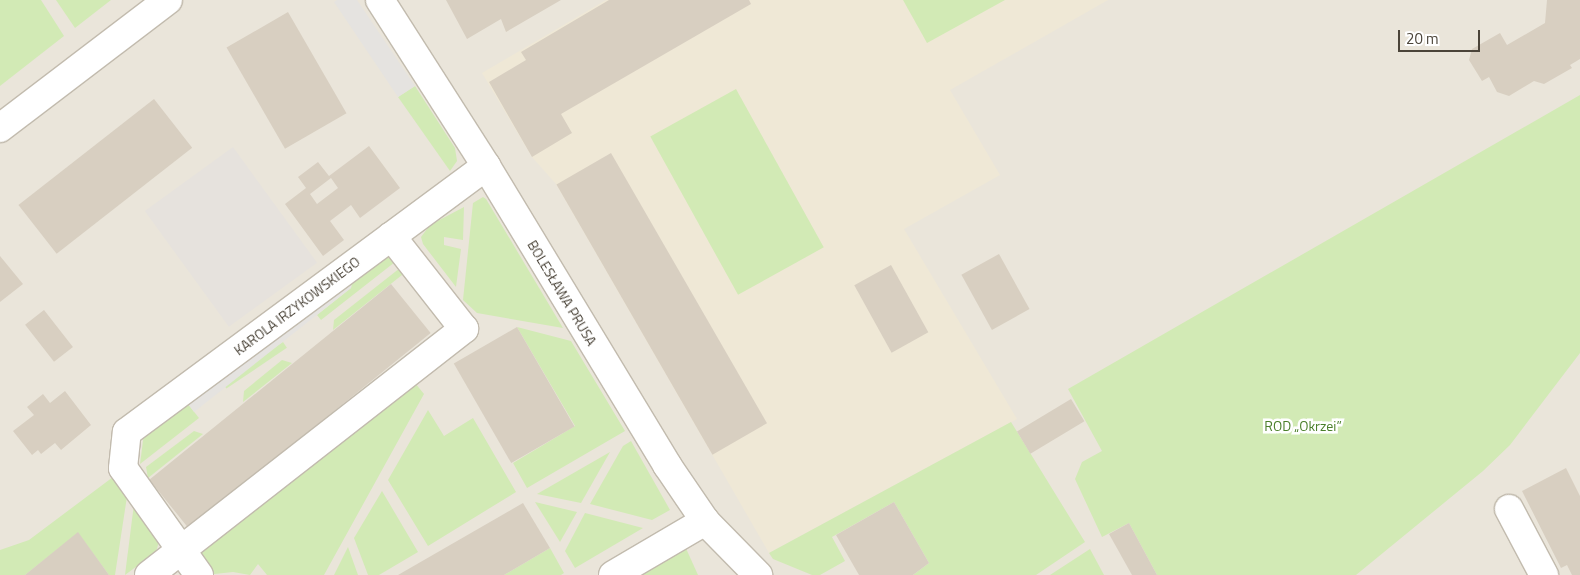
<!DOCTYPE html>
<html>
<head>
<meta charset="utf-8">
<style>
  body { margin:0 }
  #map { position:relative; width:1580px; height:575px; overflow:hidden; background:#f6f3ec; font-family:"Titillium Web",sans-serif }
  div>[style] { position:absolute }
  .residential>* { inset:0; background:#eae5da; transform-origin:0 0 }
  .industrial>* { inset:0; background:#e6e2dd; transform-origin:0 0 }
  .education>* { inset:0; background:#efe8d6 }
  .green>* { inset:0; background:#d2eab5; transform-origin:0 0 }
  .parking>* { inset:0; background:#e5e3e0 }
  .building>* { inset:0; background:#d8cfc1; transform-origin:0 0 }
  .roads { filter:drop-shadow(1px 0 #c2bbae) drop-shadow(-1px 0 #c2bbae) drop-shadow(0 1px #c2bbae) drop-shadow(0 -1px #c2bbae) }
  .minor>* { height:28px; margin:-14px; padding:0 14px; transform-origin:14px; border-radius:14px; background:#fff }
  span { translate:-50% -50%; white-space:nowrap; text-align:center; line-height:1.15; -webkit-text-stroke:5px #fff; paint-order:stroke }
  .street-label { font-size:14px; color:#4b4439 }
  .park-label { font-size:14px; color:#4a7f2a }
  .scale { position:absolute; left:1398px; top:30px; width:82px; height:22px; box-sizing:border-box; border:2px solid #4b4439; border-top:0; padding-left:6px; font-size:15px; line-height:18px; white-space:nowrap; color:#4b4439; -webkit-text-stroke:4px #fff; paint-order:stroke }
</style>
</head>
<body>
<div id="map">
  <div class="residential">
    <i style="left:0;top:0;width:1580px;height:575px"></i>
  </div>
  <div class="industrial">
    <i style="left:233px;top:147px;width:143px;height:109px;rotate:54deg"></i>
  </div>
  <div class="education">
    <i style="clip-path:polygon(606px 0,1108px 0,950px 90px,1000px 175px,904px 229px,1017px 419px,769px 553px,556px 184px,532px 157px,482px 73px)"></i>
  </div>
  <div class="green">
    <i style="clip-path:polygon(0 0,41px 0,64px 36px,0 86px)"></i>
    <i style="clip-path:polygon(56px 0,111px 0,75px 28px)"></i>
    <i style="clip-path:polygon(903px 0,1005px 0,927px 43px)"></i>
    <i style="clip-path:polygon(415px 86px,455px 148px,457px 161px,450px 171px,398px 97px)"></i>
    <i style="left:736px;top:89px;width:181px;height:98px;rotate:61deg"></i>
    <i style="clip-path:polygon(1580px 95px,1580px 353px,1510px 445px,1483px 471px,1356px 575px,1157px 575px,1129px 523px,1102px 537px,1075px 479px,1082px 462px,1102px 451px,1068px 389px)"></i>
    <i style="clip-path:polygon(483px 197px,486px 199px,563px 328px,477px 313px,463px 300px,473px 203px)"></i>
    <i style="clip-path:polygon(464px 207px,463px 240px,444px 237px,444px 245px,461px 249px,456px 287px,423px 244px,421px 237px,430px 225px)"></i>
    <i style="clip-path:polygon(387px 256px,395px 262px,321px 320px,317px 315px,351px 288px,353px 276px)"></i>
    <i style="clip-path:polygon(400px 268px,407px 271px,333px 330px,334px 320px)"></i>
    <i style="clip-path:polygon(517px 327px,571px 341px,625px 431px,527px 488px,513px 463px,575px 426px)"></i>
    <i style="left:283px;top:342px;width:7px;height:73px;rotate:56deg"></i>
    <i style="clip-path:polygon(282px 360px,292px 363px,243px 402px,244px 391px)"></i>
    <i style="clip-path:polygon(411px 378px,424px 394px,324px 575px,267px 575px,258px 564px,250px 575px,233px 572px,205px 575px,200px 566px,200px 550px)"></i>
    <i style="clip-path:polygon(183px 398px,199px 418px,140px 464px,144px 433px)"></i>
    <i style="clip-path:polygon(428px 410px,444px 436px,473px 418px,516px 492px,428px 546px,388px 480px)"></i>
    <i style="clip-path:polygon(1011px 422px,1085px 542px,1036px 575px,913px 575px,929px 563px,894px 502px,832px 537px,845px 561px,820px 575px,812px 575px,773px 559px,769px 553px)"></i>
    <i style="clip-path:polygon(194px 431px,203px 434px,148px 478px,146px 467px)"></i>
    <i style="clip-path:polygon(631px 441px,670px 510px,652px 520px,590px 504px,623px 446px)"></i>
    <i style="clip-path:polygon(610px 452px,581px 503px,537px 494px)"></i>
    <i style="clip-path:polygon(117px 474px,128px 490px,115px 575px,109px 575px,78px 533px,25px 575px,0 575px,0 550px,29px 540px)"></i>
    <i style="clip-path:polygon(382px 491px,418px 552px,379px 575px,368px 575px,354px 538px)"></i>
    <i style="clip-path:polygon(135px 496px,159px 529px,158px 545px,156px 552px,125px 575px)"></i>
    <i style="clip-path:polygon(535px 502px,577px 512px,560px 542px)"></i>
    <i style="clip-path:polygon(585px 513px,643px 528px,575px 568px,565px 551px)"></i>
    <i style="clip-path:polygon(684px 544px,698px 575px,631px 575px)"></i>
    <i style="clip-path:polygon(348px 547px,358px 575px,334px 575px)"></i>
    <i style="clip-path:polygon(550px 548px,564px 573px,561px 575px,504px 575px)"></i>
    <i style="clip-path:polygon(1090px 549px,1104px 575px,1050px 575px)"></i>
  </div>
  <div class="parking">
    <i style="clip-path:polygon(337px 0,357px 0,415px 86px,398px 97px,334px 2px)"></i>
    <i style="clip-path:polygon(353px 276px,351px 288px,194px 412px,184px 398px)"></i>
  </div>
  <div class="building">
    <i style="clip-path:polygon(446px 0,561px 0,506px 32px,501px 19px,467px 39px)"></i>
    <i style="clip-path:polygon(609px 0,749px 0,751px 4px,561px 114px,572px 133px,532px 157px,489px 82px,526px 60px,521px 52px)"></i>
    <i style="clip-path:polygon(1547px 0,1580px 0,1580px 59px,1570px 65px,1572px 68px,1544px 84px,1534px 81px,1509px 96px,1497px 92px,1489px 77px,1482px 81px,1469px 60px,1472px 49px,1500px 33px,1507px 45px,1545px 23px)"></i>
    <i style="left:288px;top:12px;width:117px;height:71px;rotate:60deg"></i>
    <i style="left:154px;top:99px;width:62px;height:172px;rotate:52deg"></i>
    <i style="clip-path:polygon(evenodd,369px 146px,400px 188px,360px 218px,351px 205px,330px 221px,344px 240px,323px 256px,285px 204px,306px 188px,298px 177px,318px 162px,329px 176px,369px 146px,331px 178px,338px 188px,317px 204px,310px 194px,331px 178px)"></i>
    <i style="left:611px;top:153px;width:312px;height:63px;rotate:60deg"></i>
    <i style="left:999px;top:254px;width:63px;height:43px;rotate:61deg"></i>
    <i style="clip-path:polygon(0 256px,23px 284px,0 302px)"></i>
    <i style="left:891px;top:265px;width:77px;height:42px;rotate:61deg"></i>
    <i style="left:391px;top:284px;width:63px;height:311px;rotate:51deg"></i>
    <i style="left:44px;top:310px;width:47px;height:24px;rotate:52deg"></i>
    <i style="left:517px;top:327px;width:115px;height:73px;rotate:60deg"></i>
    <i style="clip-path:polygon(65px 391px,91px 425px,61px 450px,55px 443px,41px 454px,38px 450px,32px 455px,13px 431px,34px 415px,27px 407px,43px 394px,50px 403px)"></i>
    <i style="left:1071px;top:399px;width:26px;height:63px;rotate:59deg"></i>
    <i style="clip-path:polygon(1566px 468px,1580px 496px,1580px 575px,1572px 575px,1567px 565px,1561px 568px,1522px 491px)"></i>
    <i style="clip-path:polygon(894px 502px,929px 563px,913px 575px,859px 575px,836px 535px)"></i>
    <i style="clip-path:polygon(523px 503px,550px 548px,504px 575px,398px 575px)"></i>
    <i style="clip-path:polygon(1129px 523px,1157px 575px,1132px 575px,1109px 534px)"></i>
    <i style="clip-path:polygon(78px 532px,109px 575px,25px 575px)"></i>
  </div>
  <div class="roads">
    <div class="minor">
      <i style="left:380px;top:0;width:197px;rotate:57.4deg"></i>
      <i style="left:486px;top:166px;width:350px;rotate:58.8deg"></i>
      <i style="left:667px;top:465px;width:68px;rotate:55.8deg"></i>
      <i style="left:705px;top:521px;width:76px;rotate:45.5deg"></i>
      <i style="left:0;top:128px;width:211px;rotate:-37.3deg"></i>
      <i style="left:1509px;top:509px;width:75px;rotate:62.1deg"></i>
      <i style="left:149px;top:575px;width:400px;rotate:-38deg"></i>
      <i style="left:464px;top:329px;width:118px;rotate:-128.1deg"></i>
      <i style="left:199px;top:575px;width:131px;rotate:-125.4deg"></i>
      <i style="left:123px;top:468px;width:36px;rotate:-84deg"></i>
      <i style="left:127px;top:432px;width:447px;rotate:-36.5deg"></i>
      <i style="left:613px;top:575px;width:107px;rotate:-30.4deg"></i>
    </div>
  </div>
  <div class="street-label">
    <span style="left:562px;top:293px;rotate:59deg">BOLESŁAWA PRUSA</span>
    <span style="left:297px;top:306px;rotate:-37deg">KAROLA IRZYKOWSKIEGO</span>
  </div>
  <div class="park-label">
    <span style="left:1303px;top:426px">ROD „Okrzei”</span>
  </div>
  <div class="scale">20 m</div>
</div>
</body>
</html>
